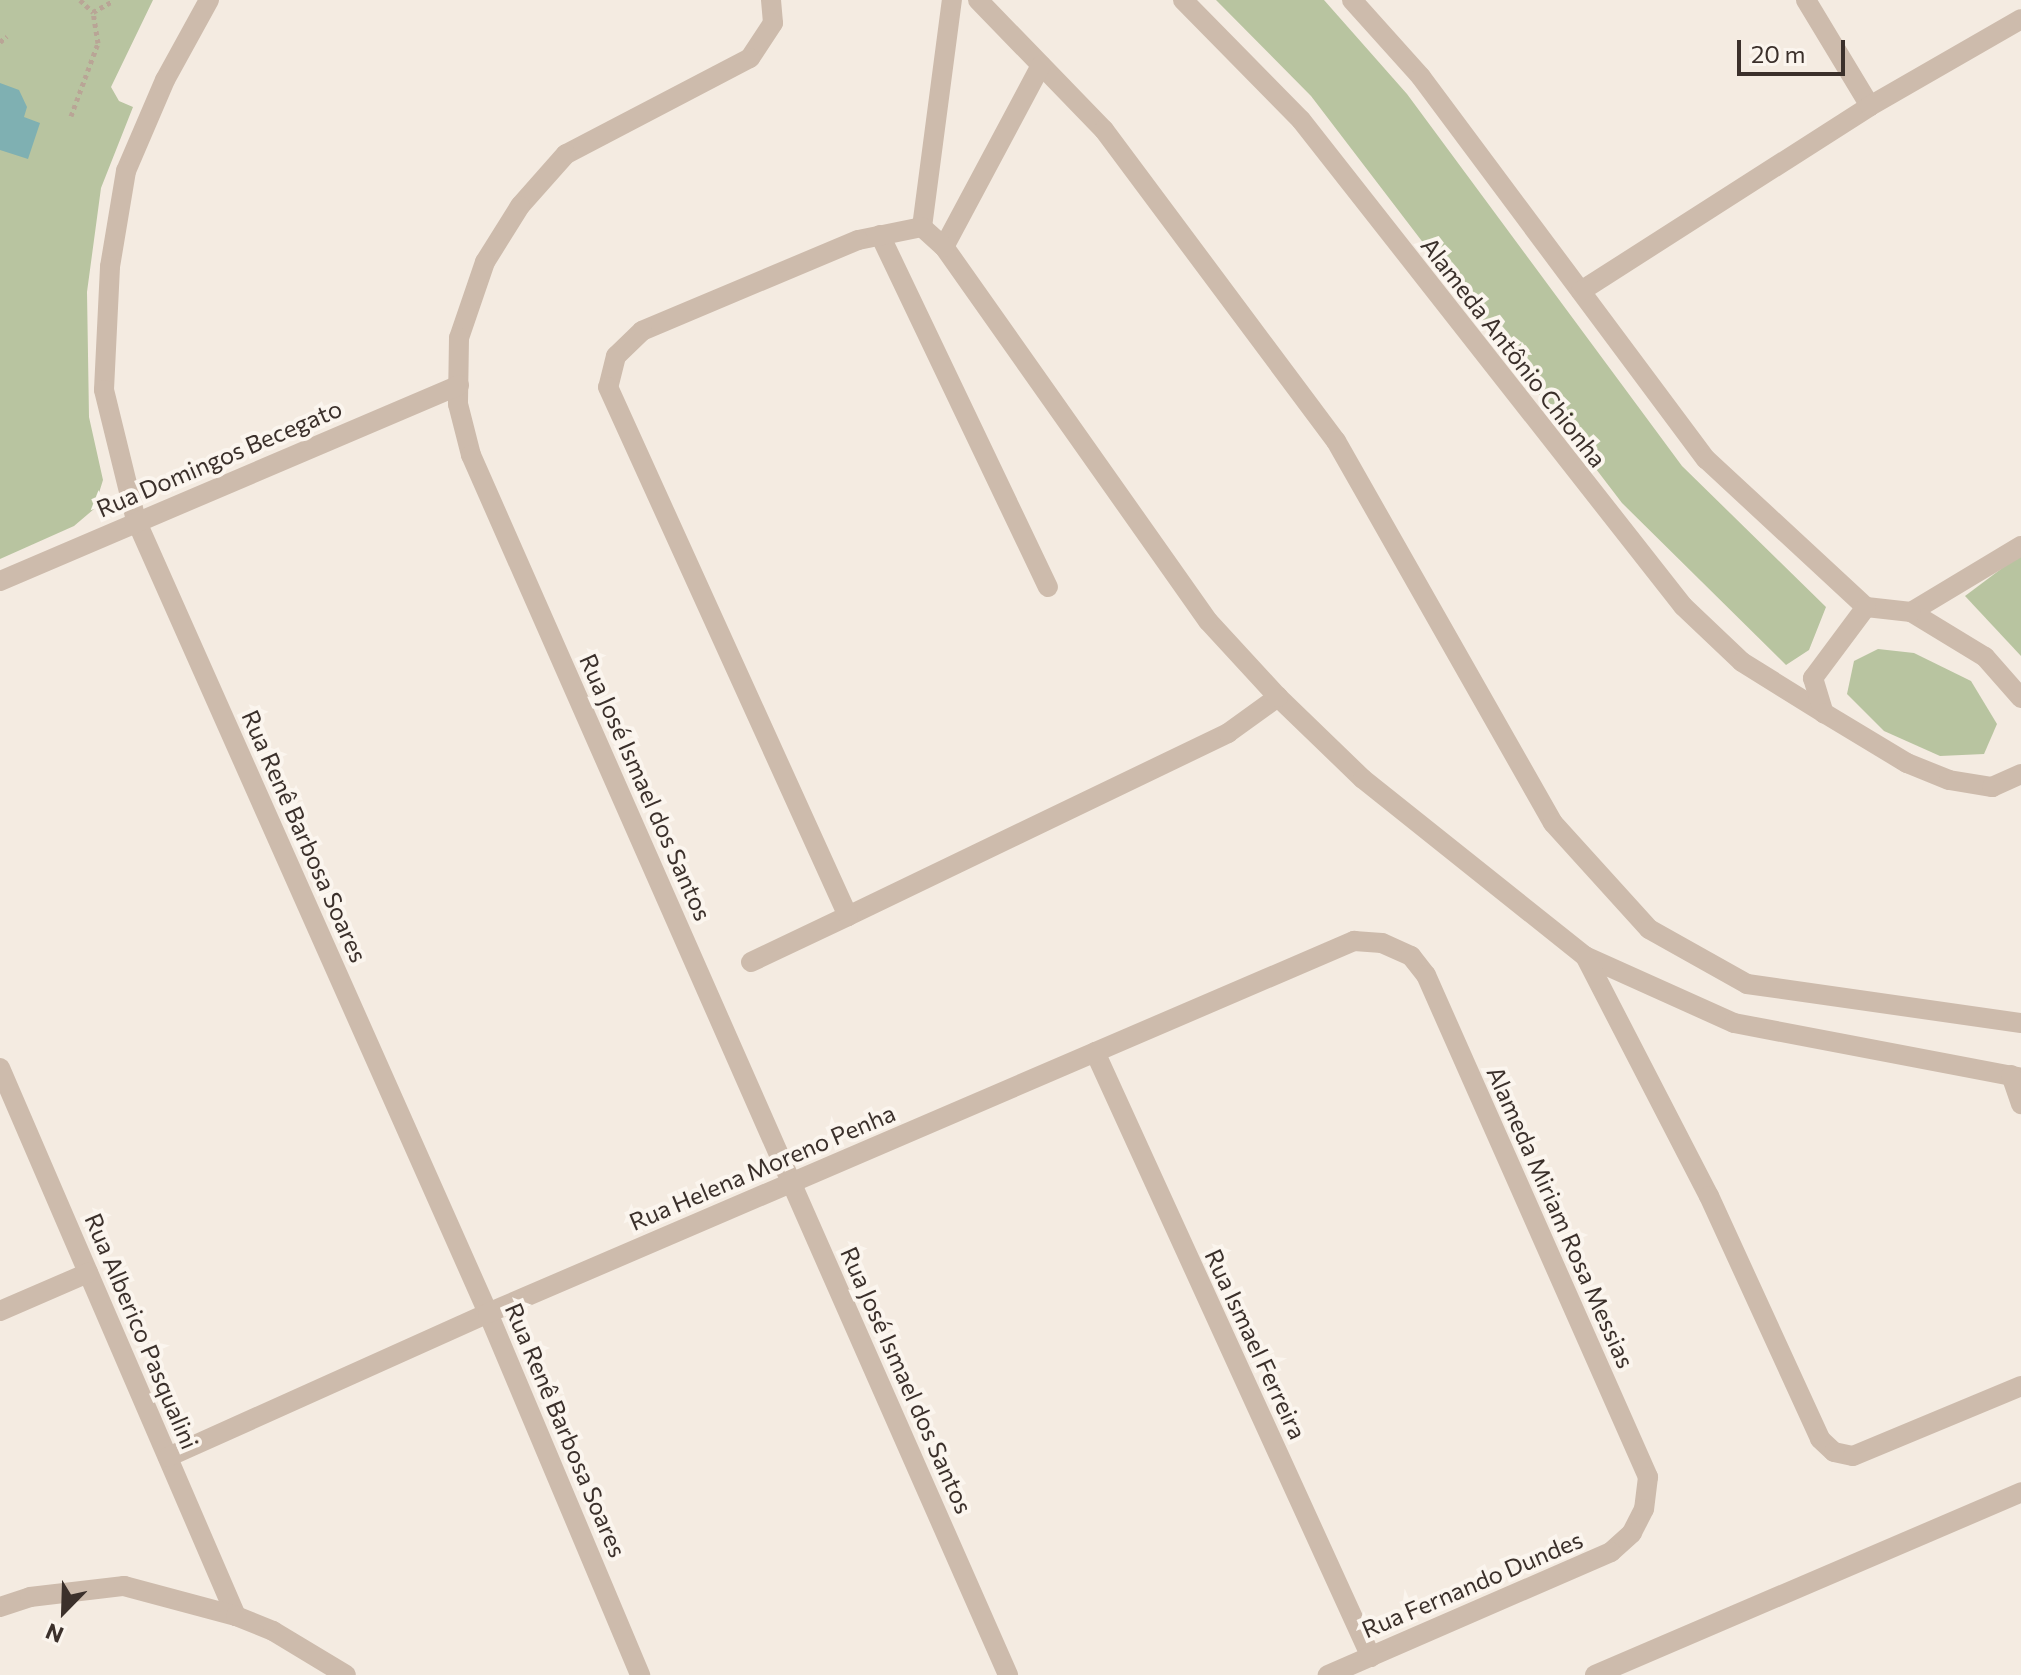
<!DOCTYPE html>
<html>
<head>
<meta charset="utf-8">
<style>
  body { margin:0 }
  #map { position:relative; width:2021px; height:1675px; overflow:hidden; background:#f4ebe1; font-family:Commissioner,sans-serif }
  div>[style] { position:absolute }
  .green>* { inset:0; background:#b8c4a0 }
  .water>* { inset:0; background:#7fb0b2 }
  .path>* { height:5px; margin-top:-2.5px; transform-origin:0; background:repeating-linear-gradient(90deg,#b9a596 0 4px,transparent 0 8px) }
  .minor>* { height:20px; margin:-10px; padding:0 10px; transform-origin:10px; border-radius:10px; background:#cdbbac }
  span { translate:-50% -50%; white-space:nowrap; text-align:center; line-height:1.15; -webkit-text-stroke:8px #fbf5ee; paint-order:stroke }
  .street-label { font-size:24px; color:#3b302b }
  .north { position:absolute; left:24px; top:1571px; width:80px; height:80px; -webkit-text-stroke:6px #fbf5ee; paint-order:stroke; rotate:203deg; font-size:22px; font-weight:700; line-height:32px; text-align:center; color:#3b302b }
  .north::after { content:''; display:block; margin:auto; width:28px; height:36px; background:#3b302b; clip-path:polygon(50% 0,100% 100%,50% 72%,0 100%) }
  .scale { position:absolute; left:1737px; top:40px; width:108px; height:36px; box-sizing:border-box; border:4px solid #3b302b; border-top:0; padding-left:10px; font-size:24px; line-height:28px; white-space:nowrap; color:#3b302b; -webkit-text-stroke:6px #fbf5ee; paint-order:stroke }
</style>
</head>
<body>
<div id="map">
  <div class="green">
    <i style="clip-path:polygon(0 0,153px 0,111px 87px,119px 101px,133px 107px,101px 188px,87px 292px,89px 417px,103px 480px,94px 509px,74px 526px,0 559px)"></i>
    <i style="clip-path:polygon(1216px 0,1324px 0,1407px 94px,1682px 466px,1826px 607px,1809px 650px,1786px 665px,1622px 503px,1311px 96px)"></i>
    <i style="clip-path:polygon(2021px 554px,2021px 656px,1965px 596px)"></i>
    <i style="clip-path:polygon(1878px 649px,1914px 653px,1971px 681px,1997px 724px,1984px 754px,1940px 756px,1884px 731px,1847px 694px,1854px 661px)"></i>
  </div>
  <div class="water">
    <i style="clip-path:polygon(0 83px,19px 90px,27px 107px,24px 117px,40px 123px,28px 159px,0 150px)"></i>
  </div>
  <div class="path">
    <i style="left:80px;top:0;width:18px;rotate:43deg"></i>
    <i style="left:93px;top:12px;width:21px;rotate:-29deg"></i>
    <i style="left:0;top:42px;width:9px;rotate:-41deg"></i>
    <i style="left:71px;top:116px;width:78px;rotate:-69.7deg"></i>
    <i style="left:98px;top:43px;width:31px;rotate:-99deg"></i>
  </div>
  <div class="minor">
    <i style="left:209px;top:0;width:91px;rotate:118.8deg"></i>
    <i style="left:165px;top:80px;width:99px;rotate:113.2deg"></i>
    <i style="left:126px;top:171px;width:97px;rotate:99.5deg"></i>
    <i style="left:110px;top:267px;width:123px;rotate:92.8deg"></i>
    <i style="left:104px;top:390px;width:134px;rotate:76.2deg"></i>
    <i style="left:136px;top:520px;width:868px;rotate:66.06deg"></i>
    <i style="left:488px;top:1313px;width:393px;rotate:67.2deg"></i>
    <i style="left:771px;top:0;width:23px;rotate:85deg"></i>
    <i style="left:773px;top:23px;width:42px;rotate:123.3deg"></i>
    <i style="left:750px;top:58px;width:208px;rotate:152.4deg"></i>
    <i style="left:566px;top:154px;width:69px;rotate:131.5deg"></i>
    <i style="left:520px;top:206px;width:66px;rotate:122deg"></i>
    <i style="left:485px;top:262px;width:80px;rotate:108.9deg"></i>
    <i style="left:459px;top:338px;width:66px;rotate:90.9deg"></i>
    <i style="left:458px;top:404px;width:53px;rotate:75.7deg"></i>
    <i style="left:471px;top:455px;width:1333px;rotate:66.24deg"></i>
    <i style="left:978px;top:0;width:181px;rotate:45.9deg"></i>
    <i style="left:1104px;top:130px;width:388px;rotate:53.3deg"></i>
    <i style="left:1336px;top:441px;width:439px;rotate:60.4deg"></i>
    <i style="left:1553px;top:823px;width:143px;rotate:47.8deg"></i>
    <i style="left:1649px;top:929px;width:112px;rotate:29.3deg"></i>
    <i style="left:1747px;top:984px;width:277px;rotate:8.1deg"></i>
    <i style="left:1183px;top:0;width:168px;rotate:45.5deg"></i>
    <i style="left:1301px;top:120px;width:618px;rotate:51.83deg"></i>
    <i style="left:1683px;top:606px;width:81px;rotate:43.5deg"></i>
    <i style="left:1742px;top:662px;width:97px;rotate:31.9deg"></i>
    <i style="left:1352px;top:0;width:103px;rotate:48.1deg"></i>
    <i style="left:1421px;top:77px;width:477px;rotate:53.3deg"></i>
    <i style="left:1706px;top:459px;width:218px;rotate:42.8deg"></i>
    <i style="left:1806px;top:0;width:124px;rotate:58.9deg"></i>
    <i style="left:922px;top:227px;width:229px;rotate:-82.5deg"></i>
    <i style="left:880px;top:235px;width:390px;rotate:64.5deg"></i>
    <i style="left:944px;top:247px;width:206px;rotate:-61.9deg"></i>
    <i style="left:1581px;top:291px;width:343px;rotate:-32.6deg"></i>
    <i style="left:1870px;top:106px;width:174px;rotate:-29.9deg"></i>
    <i style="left:0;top:581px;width:499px;rotate:-23.1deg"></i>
    <i style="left:1911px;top:612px;width:128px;rotate:-31deg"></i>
    <i style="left:1278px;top:697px;width:118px;rotate:44deg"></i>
    <i style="left:1363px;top:779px;width:284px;rotate:38.6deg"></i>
    <i style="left:1585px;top:956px;width:163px;rotate:24.2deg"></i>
    <i style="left:1734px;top:1023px;width:292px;rotate:10.8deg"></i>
    <i style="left:2021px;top:698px;width:55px;rotate:-131.3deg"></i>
    <i style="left:1985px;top:657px;width:87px;rotate:-148.7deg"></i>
    <i style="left:1911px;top:612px;width:45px;rotate:-173.7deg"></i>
    <i style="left:1866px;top:607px;width:89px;rotate:126.7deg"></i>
    <i style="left:1813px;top:678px;width:37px;rotate:73deg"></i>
    <i style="left:1824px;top:713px;width:97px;rotate:31.1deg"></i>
    <i style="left:1907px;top:763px;width:45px;rotate:22deg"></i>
    <i style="left:1949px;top:780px;width:44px;rotate:9.2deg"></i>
    <i style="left:1992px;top:787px;width:32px;rotate:-24deg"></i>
    <i style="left:1585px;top:956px;width:270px;rotate:62.7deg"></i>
    <i style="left:1709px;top:1196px;width:267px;rotate:65.4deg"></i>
    <i style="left:1820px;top:1439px;width:19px;rotate:43deg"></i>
    <i style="left:1834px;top:1452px;width:19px;rotate:12deg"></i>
    <i style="left:1853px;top:1456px;width:182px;rotate:-22.6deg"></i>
    <i style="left:751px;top:962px;width:107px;rotate:-25.4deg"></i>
    <i style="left:848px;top:916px;width:422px;rotate:-25.7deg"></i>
    <i style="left:1228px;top:733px;width:62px;rotate:-35.8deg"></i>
    <i style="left:1278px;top:697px;width:103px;rotate:-132.6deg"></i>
    <i style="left:1208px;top:621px;width:458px;rotate:-125.2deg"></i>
    <i style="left:944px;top:247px;width:30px;rotate:-138deg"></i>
    <i style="left:922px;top:227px;width:65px;rotate:168.5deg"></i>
    <i style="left:858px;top:240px;width:234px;rotate:157.2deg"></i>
    <i style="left:642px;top:331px;width:36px;rotate:136deg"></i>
    <i style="left:616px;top:356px;width:32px;rotate:104deg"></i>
    <i style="left:608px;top:387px;width:581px;rotate:65.6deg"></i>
    <i style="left:1095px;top:1052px;width:665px;rotate:65.48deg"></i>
    <i style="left:0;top:1068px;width:597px;rotate:66.7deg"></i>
    <i style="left:2011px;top:1075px;width:31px;rotate:71deg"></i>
    <i style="left:0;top:1311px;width:96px;rotate:-23.4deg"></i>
    <i style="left:168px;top:1457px;width:351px;rotate:-24.2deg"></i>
    <i style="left:488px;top:1313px;width:943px;rotate:-23.25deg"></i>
    <i style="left:1354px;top:941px;width:28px;rotate:4deg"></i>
    <i style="left:1382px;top:943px;width:32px;rotate:24deg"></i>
    <i style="left:1411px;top:956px;width:24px;rotate:52deg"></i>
    <i style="left:1426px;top:975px;width:549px;rotate:66.14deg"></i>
    <i style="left:1648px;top:1477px;width:32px;rotate:97deg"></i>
    <i style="left:1644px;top:1509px;width:27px;rotate:117deg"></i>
    <i style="left:1632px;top:1533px;width:28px;rotate:138deg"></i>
    <i style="left:1611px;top:1552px;width:309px;rotate:156.5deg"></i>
    <i style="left:0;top:1607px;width:32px;rotate:-18deg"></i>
    <i style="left:30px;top:1597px;width:95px;rotate:-6.7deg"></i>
    <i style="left:124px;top:1586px;width:116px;rotate:15deg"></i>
    <i style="left:236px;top:1616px;width:40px;rotate:22deg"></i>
    <i style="left:273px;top:1631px;width:85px;rotate:31.1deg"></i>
    <i style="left:1595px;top:1675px;width:464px;rotate:-23.2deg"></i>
  </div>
  <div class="street-label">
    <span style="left:1514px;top:352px;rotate:52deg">Alameda Antônio Chionha</span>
    <span style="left:219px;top:458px;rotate:-23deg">Rua Domingos Becegato</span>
    <span style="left:646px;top:787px;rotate:66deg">Rua José Ismael dos Santos</span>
    <span style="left:305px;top:836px;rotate:66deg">Rua Renê Barbosa Soares</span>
    <span style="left:762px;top:1167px;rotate:-23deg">Rua Helena Moreno Penha</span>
    <span style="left:1561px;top:1217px;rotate:66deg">Alameda Miriam Rosa Messias</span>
    <span style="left:142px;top:1331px;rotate:67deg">Rua Alberico Pasqualini</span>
    <span style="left:1256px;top:1344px;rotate:65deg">Rua Ismael Ferreira</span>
    <span style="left:907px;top:1380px;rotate:66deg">Rua José Ismael dos Santos</span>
    <span style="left:566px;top:1430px;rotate:67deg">Rua Renê Barbosa Soares</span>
    <span style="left:1472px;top:1584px;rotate:-23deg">Rua Fernando Dundes</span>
  </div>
  <div class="north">N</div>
  <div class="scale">20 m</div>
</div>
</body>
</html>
